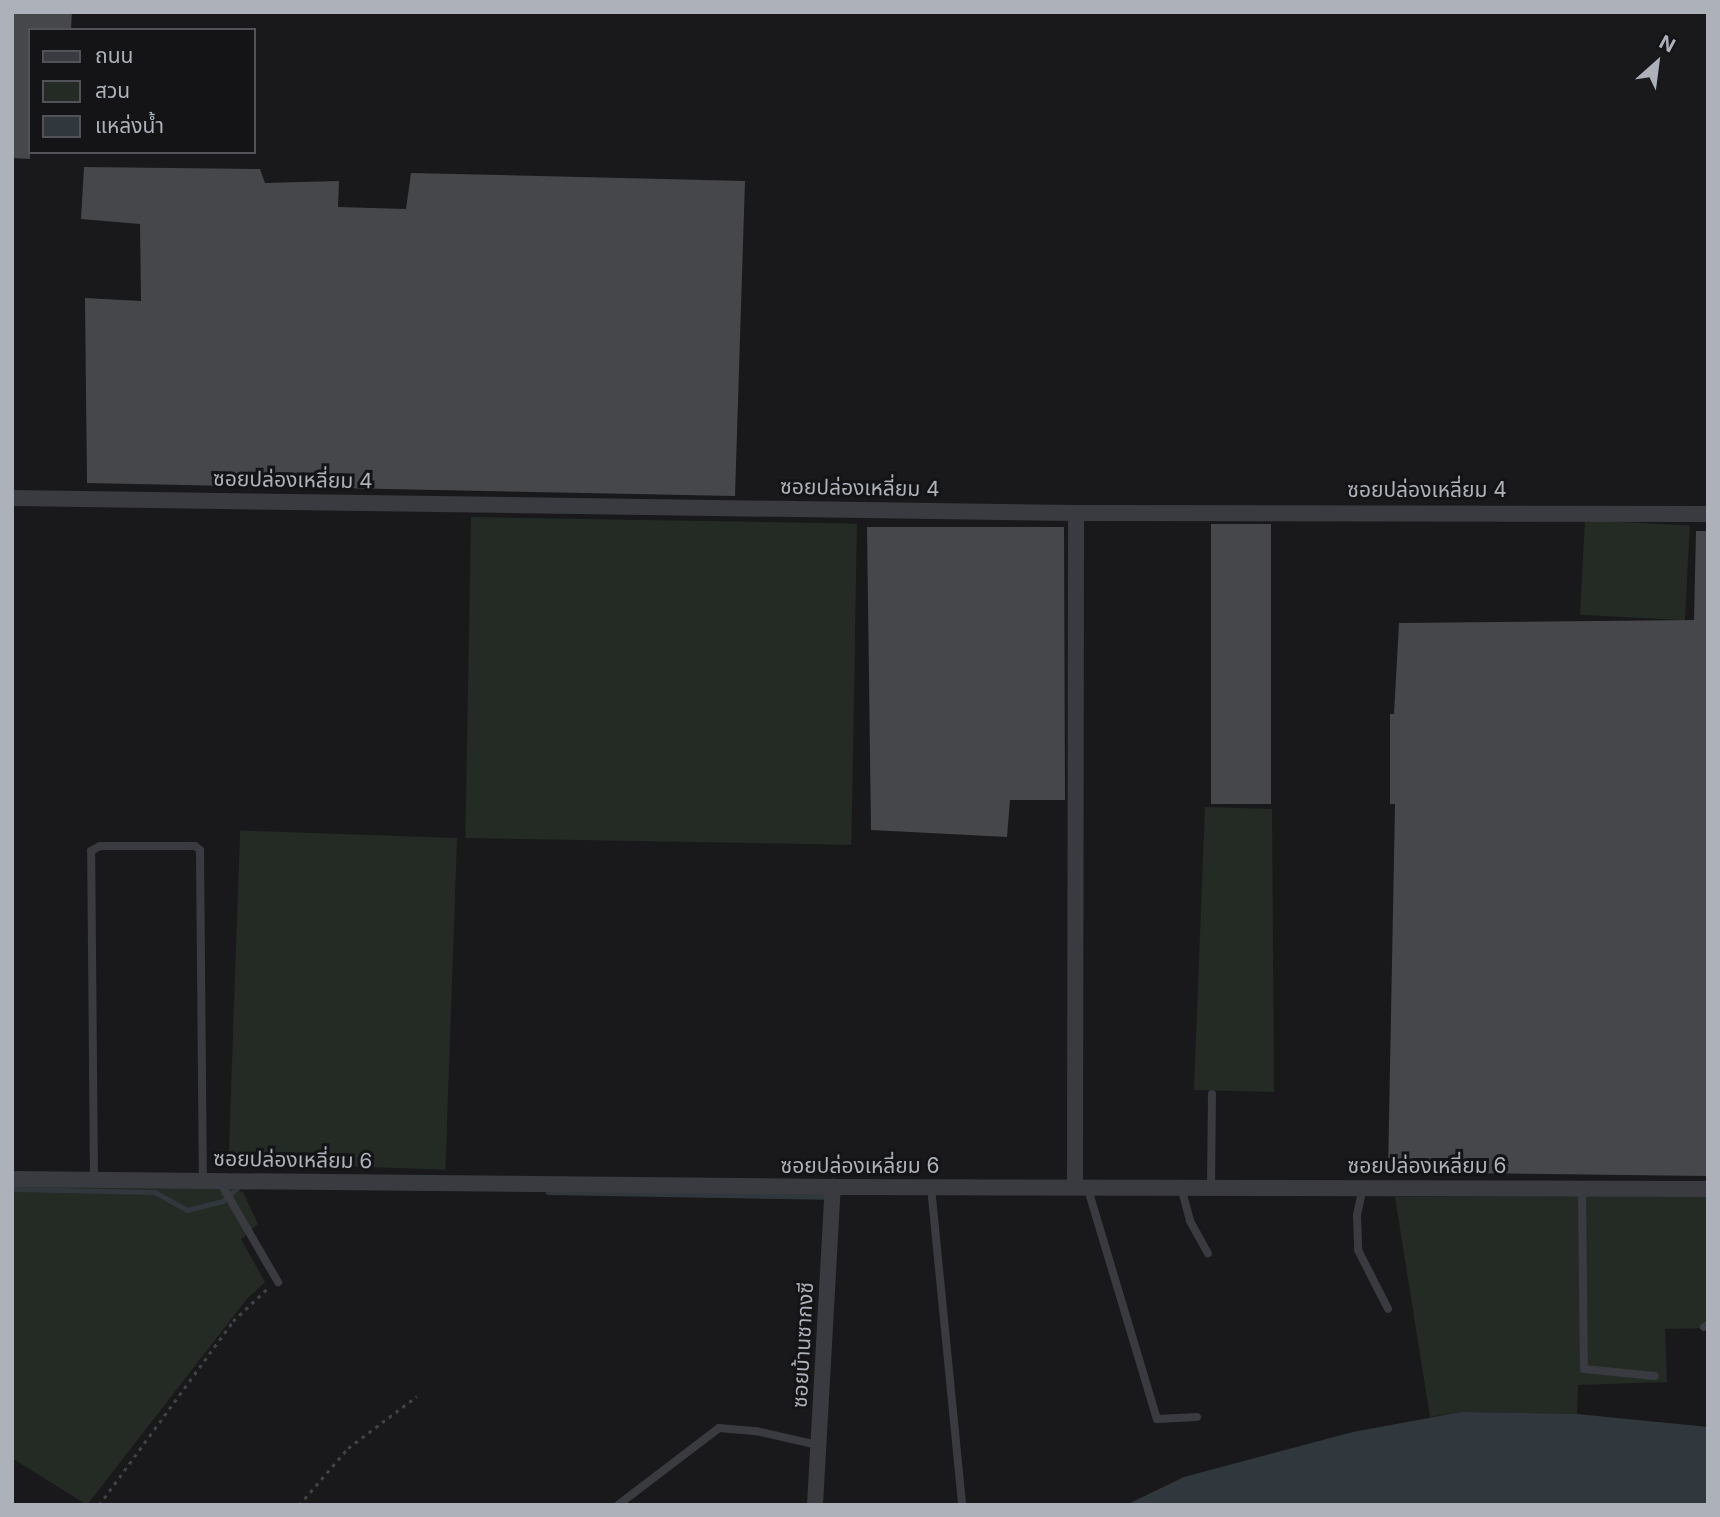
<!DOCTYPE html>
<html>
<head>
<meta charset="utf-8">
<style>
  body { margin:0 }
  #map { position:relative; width:1720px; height:1517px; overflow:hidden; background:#19191b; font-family:Inter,"Noto Sans Thai",sans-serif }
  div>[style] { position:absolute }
  .green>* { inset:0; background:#232b24; transform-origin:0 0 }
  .water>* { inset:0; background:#30383e }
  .stream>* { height:4.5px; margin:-2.25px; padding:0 2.25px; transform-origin:2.25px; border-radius:2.25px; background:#30383e }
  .building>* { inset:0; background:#46474b; transform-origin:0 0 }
  .path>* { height:2.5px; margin-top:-1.25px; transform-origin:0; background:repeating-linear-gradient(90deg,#404247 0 3.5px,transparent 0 8.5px) }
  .lane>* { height:8px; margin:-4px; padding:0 4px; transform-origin:4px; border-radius:4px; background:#3a3b40 }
  .street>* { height:16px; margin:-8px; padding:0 8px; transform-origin:8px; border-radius:8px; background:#3a3b40 }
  span { translate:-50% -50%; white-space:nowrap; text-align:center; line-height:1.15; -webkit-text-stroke:6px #141416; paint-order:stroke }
  .street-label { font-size:21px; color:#acb1ba }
  .frame { position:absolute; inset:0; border:14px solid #acb1ba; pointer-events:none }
  .legend { position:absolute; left:28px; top:28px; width:228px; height:126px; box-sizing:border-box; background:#141416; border:2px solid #515358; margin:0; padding:9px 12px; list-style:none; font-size:21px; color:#acb1ba }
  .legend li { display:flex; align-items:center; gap:14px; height:35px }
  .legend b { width:35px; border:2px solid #515358 }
  .north { position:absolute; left:1622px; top:28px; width:70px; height:70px; -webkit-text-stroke:5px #141416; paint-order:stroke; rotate:28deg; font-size:19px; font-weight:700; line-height:28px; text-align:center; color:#acb1ba }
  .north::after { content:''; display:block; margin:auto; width:24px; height:32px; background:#acb1ba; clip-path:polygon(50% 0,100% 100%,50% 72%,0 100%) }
</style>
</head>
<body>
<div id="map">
  <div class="green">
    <i style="left:471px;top:517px;width:386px;height:321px;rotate:1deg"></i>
    <i style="left:1585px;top:520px;width:105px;height:95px;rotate:3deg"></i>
    <i style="clip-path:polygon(1205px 807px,1272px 809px,1274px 1092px,1194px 1090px)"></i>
    <i style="left:457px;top:838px;width:332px;height:217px;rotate:92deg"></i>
    <i style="clip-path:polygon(12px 1183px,217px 1185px,243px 1192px,258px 1224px,241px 1239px,265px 1282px,246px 1300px,87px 1505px,12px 1458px)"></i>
    <i style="clip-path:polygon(1708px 1196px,1708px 1328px,1665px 1329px,1667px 1382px,1578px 1385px,1577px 1414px,1461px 1412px,1430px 1417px,1395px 1197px)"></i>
  </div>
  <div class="water">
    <i style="clip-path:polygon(1461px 1412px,1577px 1414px,1708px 1427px,1708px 1505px,1126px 1505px,1184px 1477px,1353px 1432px)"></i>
  </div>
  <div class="stream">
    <i style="left:12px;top:1189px;width:143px;rotate:1.2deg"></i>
    <i style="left:155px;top:1192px;width:37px;rotate:29deg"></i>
    <i style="left:187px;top:1210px;width:37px;rotate:-14deg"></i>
    <i style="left:223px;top:1201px;width:21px;rotate:-43deg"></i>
    <i style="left:548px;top:1192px;width:275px;rotate:1deg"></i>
  </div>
  <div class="building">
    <i style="clip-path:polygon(12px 12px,72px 12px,71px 30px,30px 30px,30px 159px,12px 158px)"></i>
    <i style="clip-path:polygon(84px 167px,260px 169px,265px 183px,339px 181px,338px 207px,406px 209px,411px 173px,745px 181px,735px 496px,87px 483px,85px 298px,141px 301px,140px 224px,81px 219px)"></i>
    <i style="left:1211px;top:524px;width:60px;height:280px"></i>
    <i style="clip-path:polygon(867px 527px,1064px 527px,1065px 800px,1010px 800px,1007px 837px,871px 830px)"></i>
    <i style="clip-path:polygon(1696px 531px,1708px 531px,1708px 1176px,1388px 1172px,1395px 804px,1390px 804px,1390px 714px,1394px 714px,1399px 623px,1694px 620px)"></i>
  </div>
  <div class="path">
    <i style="left:99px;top:1505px;width:228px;rotate:-53.9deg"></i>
    <i style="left:233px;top:1321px;width:50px;rotate:-43.4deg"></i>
    <i style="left:299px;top:1505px;width:75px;rotate:-49.3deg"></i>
    <i style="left:348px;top:1448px;width:86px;rotate:-37deg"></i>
  </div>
  <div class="lane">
    <i style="left:94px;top:1179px;width:328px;rotate:-90.5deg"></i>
    <i style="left:91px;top:851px;width:10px;rotate:-29deg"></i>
    <i style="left:100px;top:846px;width:95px"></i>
    <i style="left:195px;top:846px;width:6px;rotate:39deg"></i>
    <i style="left:200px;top:850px;width:329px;rotate:89.5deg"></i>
    <i style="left:220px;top:1182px;width:116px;rotate:59.9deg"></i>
    <i style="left:1087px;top:1186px;width:243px;rotate:73.3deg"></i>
    <i style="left:1157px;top:1419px;width:40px;rotate:-2.9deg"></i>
    <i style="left:931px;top:1187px;width:320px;rotate:84.4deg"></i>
    <i style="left:1181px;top:1187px;width:35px;rotate:75deg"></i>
    <i style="left:1190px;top:1221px;width:37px;rotate:61deg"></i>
    <i style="left:1211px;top:1187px;width:93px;rotate:-89.4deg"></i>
    <i style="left:1363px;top:1187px;width:29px;rotate:102deg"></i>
    <i style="left:1357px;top:1215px;width:35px;rotate:88deg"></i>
    <i style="left:1358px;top:1250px;width:66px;rotate:63deg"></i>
    <i style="left:1582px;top:1188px;width:181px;rotate:89.4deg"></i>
    <i style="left:1584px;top:1369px;width:71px;rotate:5.6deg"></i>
    <i style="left:1704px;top:1327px;width:4px;rotate:-27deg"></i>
    <i style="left:618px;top:1505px;width:127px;rotate:-37.3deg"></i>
    <i style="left:719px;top:1428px;width:37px;rotate:5deg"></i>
    <i style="left:756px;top:1431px;width:64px;rotate:12.7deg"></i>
  </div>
  <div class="street">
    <i style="left:12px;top:498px;width:1064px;rotate:0.81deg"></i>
    <i style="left:1076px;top:513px;width:632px;rotate:0.09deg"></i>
    <i style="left:12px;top:1179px;width:821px;rotate:0.56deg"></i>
    <i style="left:833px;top:1187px;width:875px;rotate:0.13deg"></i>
    <i style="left:1075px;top:1186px;width:673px;rotate:-89.91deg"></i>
    <i style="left:815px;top:1505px;width:319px;rotate:-86.8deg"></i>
  </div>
  <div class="street-label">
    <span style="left:293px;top:480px;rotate:1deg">ซอยปล่องเหลี่ยม 4</span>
    <span style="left:860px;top:488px;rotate:1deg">ซอยปล่องเหลี่ยม 4</span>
    <span style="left:1427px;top:490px">ซอยปล่องเหลี่ยม 4</span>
    <span style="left:293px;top:1160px;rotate:1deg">ซอยปล่องเหลี่ยม 6</span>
    <span style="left:860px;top:1166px">ซอยปล่องเหลี่ยม 6</span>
    <span style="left:1427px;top:1166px">ซอยปล่องเหลี่ยม 6</span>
    <span style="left:803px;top:1345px;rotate:-87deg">ซอยบ้านซากงซี</span>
  </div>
  <div class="frame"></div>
  <ul class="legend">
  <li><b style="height:9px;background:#3a3b40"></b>ถนน</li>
  <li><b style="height:19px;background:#232b24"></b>สวน</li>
  <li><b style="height:19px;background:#30383e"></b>แหล่งน้ำ</li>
  </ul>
  <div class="north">N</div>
</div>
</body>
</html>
